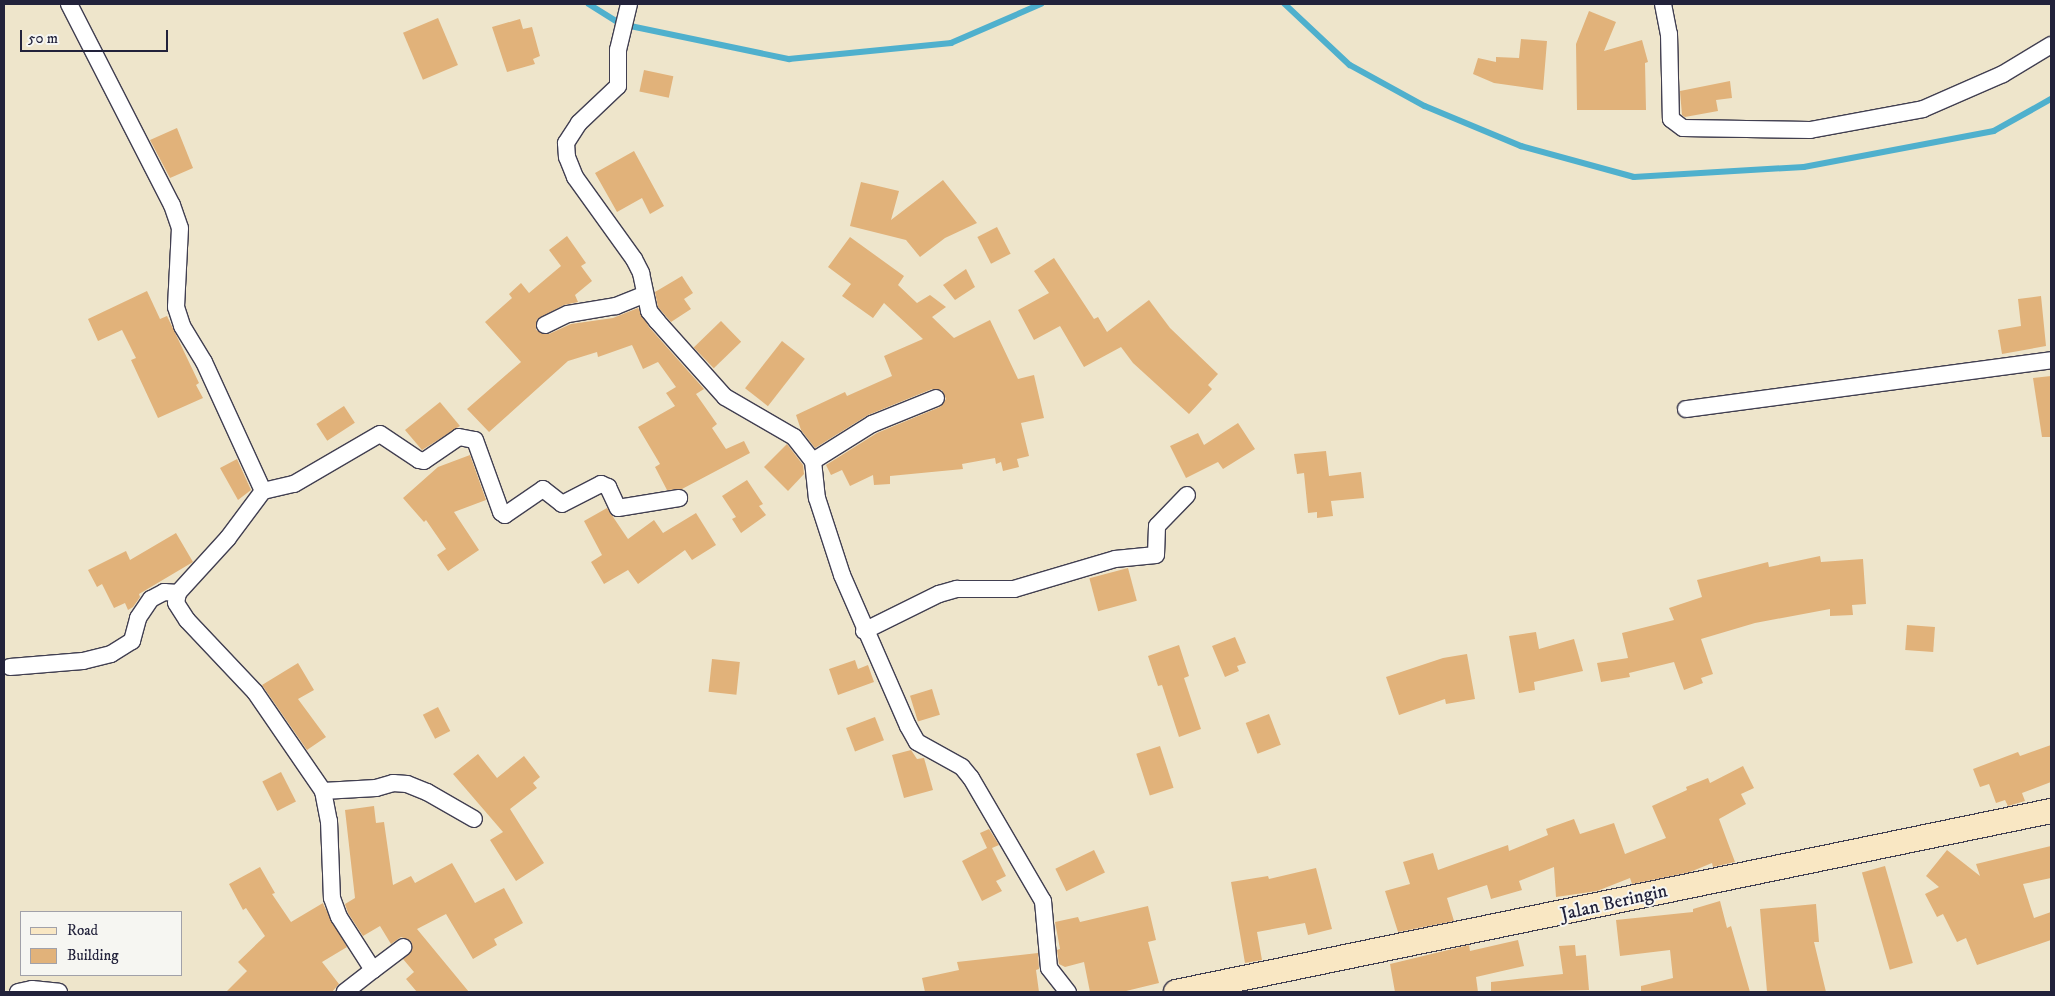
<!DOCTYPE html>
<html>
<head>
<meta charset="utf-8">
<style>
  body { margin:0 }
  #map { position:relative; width:2055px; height:996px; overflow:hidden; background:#eee5cb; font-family:"IM FELL DW Pica",serif }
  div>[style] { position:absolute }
  .stream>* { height:5.5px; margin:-2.75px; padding:0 2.75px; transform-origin:2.75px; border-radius:2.75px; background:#4fb0cd }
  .building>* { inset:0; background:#e1b27a; transform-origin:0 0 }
  .roads { filter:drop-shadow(1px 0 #413f51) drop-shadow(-1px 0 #413f51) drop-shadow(0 1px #413f51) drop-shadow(0 -1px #413f51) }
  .street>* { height:16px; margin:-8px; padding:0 8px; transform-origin:8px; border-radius:8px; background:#fff }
  .secondary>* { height:24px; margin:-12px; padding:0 12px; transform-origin:12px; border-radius:12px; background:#f9e7c3 }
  span { translate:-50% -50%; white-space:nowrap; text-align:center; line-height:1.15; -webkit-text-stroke:4px #f6f6f2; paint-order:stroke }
  .street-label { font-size:19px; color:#22223b }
  .frame { position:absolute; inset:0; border:5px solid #22223b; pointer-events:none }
  .legend { position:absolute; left:20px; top:911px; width:162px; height:65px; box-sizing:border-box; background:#f6f6f2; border:1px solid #a1a1a9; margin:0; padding:6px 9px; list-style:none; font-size:15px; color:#22223b }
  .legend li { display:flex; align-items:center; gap:10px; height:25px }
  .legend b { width:25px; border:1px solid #a1a1a9 }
  .scale { position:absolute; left:20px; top:30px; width:148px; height:22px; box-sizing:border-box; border:2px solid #22223b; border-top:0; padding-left:6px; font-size:15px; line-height:18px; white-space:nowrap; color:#22223b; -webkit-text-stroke:4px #f6f6f2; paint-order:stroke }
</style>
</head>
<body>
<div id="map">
  <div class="stream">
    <i style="left:589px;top:4px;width:38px;rotate:32deg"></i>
    <i style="left:621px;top:24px;width:172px;rotate:11.8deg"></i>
    <i style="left:789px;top:59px;width:163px;rotate:-5.6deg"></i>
    <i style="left:951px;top:43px;width:98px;rotate:-23.4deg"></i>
    <i style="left:1285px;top:4px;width:89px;rotate:43.2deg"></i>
    <i style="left:1350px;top:65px;width:85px;rotate:28.7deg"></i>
    <i style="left:1425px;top:106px;width:104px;rotate:22.6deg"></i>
    <i style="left:1521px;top:146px;width:117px;rotate:15.3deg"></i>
    <i style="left:1634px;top:177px;width:170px;rotate:-3.4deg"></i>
    <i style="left:1804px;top:167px;width:193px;rotate:-10.7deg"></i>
    <i style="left:1994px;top:131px;width:65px;rotate:-29.3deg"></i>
  </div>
  <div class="building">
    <i style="clip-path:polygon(1589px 11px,1616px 22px,1604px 51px,1642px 40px,1648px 62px,1645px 63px,1646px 110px,1577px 110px,1576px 44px)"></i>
    <i style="left:438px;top:18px;width:51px;height:38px;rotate:67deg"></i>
    <i style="clip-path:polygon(520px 19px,523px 29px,532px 27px,540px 56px,533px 59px,535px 64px,507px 72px,492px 27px)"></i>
    <i style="clip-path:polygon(1521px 39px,1547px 41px,1543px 90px,1494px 83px,1473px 74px,1478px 58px,1496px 62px,1496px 57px,1519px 58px)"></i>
    <i style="left:644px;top:70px;width:30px;height:22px;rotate:12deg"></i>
    <i style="clip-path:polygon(1730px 81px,1732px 98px,1716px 100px,1718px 111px,1685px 117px,1682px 115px,1680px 91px)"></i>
    <i style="clip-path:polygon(177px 128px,193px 168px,170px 178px,150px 140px)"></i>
    <i style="clip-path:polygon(634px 151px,664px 206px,650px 214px,642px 198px,617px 212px,595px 173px)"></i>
    <i style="clip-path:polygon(943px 180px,977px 223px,945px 238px,920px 257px,906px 240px,850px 226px,861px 182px,899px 191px,891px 220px)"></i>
    <i style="left:997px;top:227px;width:30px;height:22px;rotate:63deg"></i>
    <i style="clip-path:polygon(567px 236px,586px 263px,581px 266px,592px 281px,575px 295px,578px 302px,564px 305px,537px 319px,536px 330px,549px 334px,571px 324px,613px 318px,638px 308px,649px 327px,704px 389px,696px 394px,717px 424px,712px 428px,726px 449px,744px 441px,750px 453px,682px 489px,667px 490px,655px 467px,660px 464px,638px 427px,675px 406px,666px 393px,676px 387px,658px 362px,643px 369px,632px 345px,598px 357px,597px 352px,568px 361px,489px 432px,467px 409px,521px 362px,485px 322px,512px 298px,509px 294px,521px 283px,529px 293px,561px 266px,549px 250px)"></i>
    <i style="clip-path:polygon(850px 237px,904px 276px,898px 285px,917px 303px,930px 295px,946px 307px,932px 317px,954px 338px,990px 320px,1018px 379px,1034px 375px,1044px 418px,1021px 423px,1029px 456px,1017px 459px,1019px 467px,1003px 471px,1001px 462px,996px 464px,995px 458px,962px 464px,963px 469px,890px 476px,890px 484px,874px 485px,873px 475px,850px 486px,842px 470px,831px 475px,826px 465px,877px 433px,940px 407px,946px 399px,942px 390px,932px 389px,868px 415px,815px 448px,801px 430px,796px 415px,845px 392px,847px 396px,892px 376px,884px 356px,923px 339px,884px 303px,873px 318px,842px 296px,851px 284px,828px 267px)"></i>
    <i style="clip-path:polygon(1054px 258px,1094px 319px,1098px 317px,1107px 332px,1149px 300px,1170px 328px,1218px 374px,1208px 385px,1212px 389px,1189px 414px,1133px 363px,1121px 347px,1084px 367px,1060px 326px,1034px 340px,1018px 310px,1049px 293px,1034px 271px)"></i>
    <i style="clip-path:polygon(966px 269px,975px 287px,955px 300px,943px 285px)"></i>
    <i style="clip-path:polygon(682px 276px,693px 293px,684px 299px,691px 309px,671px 322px,658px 307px,655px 292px)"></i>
    <i style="clip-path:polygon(147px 291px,160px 319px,167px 316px,199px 383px,196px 385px,203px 398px,158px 418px,131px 360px,136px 358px,122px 330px,98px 341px,88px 319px)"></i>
    <i style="clip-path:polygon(2041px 296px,2046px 346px,2002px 354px,1998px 330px,2021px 326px,2018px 299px)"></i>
    <i style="left:721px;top:321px;width:29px;height:38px;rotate:46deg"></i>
    <i style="left:782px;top:341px;width:29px;height:60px;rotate:38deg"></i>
    <i style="clip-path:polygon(2051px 376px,2051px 437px,2042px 437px,2033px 378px)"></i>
    <i style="clip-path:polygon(440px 402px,460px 426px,422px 450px,405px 430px)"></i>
    <i style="left:344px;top:406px;width:20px;height:33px;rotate:57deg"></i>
    <i style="clip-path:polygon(1238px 423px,1255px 449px,1223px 469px,1218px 462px,1186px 478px,1170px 446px,1198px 433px,1204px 445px)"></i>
    <i style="clip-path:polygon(787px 444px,803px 465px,804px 474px,788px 491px,764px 467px)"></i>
    <i style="clip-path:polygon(1326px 451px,1329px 476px,1361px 472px,1364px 498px,1331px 501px,1333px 516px,1317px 518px,1317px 512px,1308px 513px,1304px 473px,1297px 474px,1294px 454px)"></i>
    <i style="clip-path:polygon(470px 455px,486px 500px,454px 512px,479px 550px,448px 571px,437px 555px,446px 549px,426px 520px,424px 522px,403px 498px,438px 467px)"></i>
    <i style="clip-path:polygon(237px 459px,251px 490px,238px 500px,220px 468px)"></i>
    <i style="clip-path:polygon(747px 480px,763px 504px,759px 506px,766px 515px,741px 533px,732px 519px,736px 517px,722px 496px)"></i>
    <i style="clip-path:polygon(607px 508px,628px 539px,654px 520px,663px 533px,696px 513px,716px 545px,692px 560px,685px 550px,638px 584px,628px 570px,604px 584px,591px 562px,602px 555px,584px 521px)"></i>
    <i style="clip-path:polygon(176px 533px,193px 562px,139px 594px,140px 597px,133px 607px,128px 610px,125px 603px,114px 608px,102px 584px,97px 587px,88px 570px,126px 551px,130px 560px)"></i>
    <i style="clip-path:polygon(1820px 556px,1821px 562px,1863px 559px,1866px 604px,1852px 605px,1853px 615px,1830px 616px,1830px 609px,1755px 623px,1701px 639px,1713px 674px,1701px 678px,1703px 683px,1684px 690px,1674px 662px,1629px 673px,1630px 677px,1601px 682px,1597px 663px,1628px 658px,1622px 633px,1674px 620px,1669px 608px,1702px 597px,1697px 580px,1768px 562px,1769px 567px)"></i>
    <i style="left:1128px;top:568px;width:34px;height:40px;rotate:75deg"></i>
    <i style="left:1907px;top:625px;width:28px;height:25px;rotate:4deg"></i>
    <i style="clip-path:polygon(1536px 632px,1539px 649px,1574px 639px,1583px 671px,1534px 682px,1535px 690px,1519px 693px,1509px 636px)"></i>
    <i style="clip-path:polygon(1235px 637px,1246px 663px,1237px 666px,1239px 671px,1225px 677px,1212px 646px)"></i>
    <i style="clip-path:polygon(1179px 645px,1189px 676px,1184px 678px,1201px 729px,1179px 737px,1162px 685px,1158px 686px,1148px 656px)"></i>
    <i style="clip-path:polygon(1467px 654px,1475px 699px,1446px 704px,1445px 699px,1399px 715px,1386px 677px,1443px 658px)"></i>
    <i style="left:712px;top:659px;width:28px;height:33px;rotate:6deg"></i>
    <i style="clip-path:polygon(855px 660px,858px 669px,868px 665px,874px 682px,838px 695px,829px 669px)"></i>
    <i style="clip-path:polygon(298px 663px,314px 690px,298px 699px,326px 737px,307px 750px,262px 685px)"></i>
    <i style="left:932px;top:689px;width:27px;height:23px;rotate:73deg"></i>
    <i style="left:438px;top:707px;width:27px;height:17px;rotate:63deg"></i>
    <i style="left:1269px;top:714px;width:33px;height:25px;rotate:69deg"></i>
    <i style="left:875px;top:717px;width:25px;height:31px;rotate:69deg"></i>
    <i style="clip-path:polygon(2051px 745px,2051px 782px,2022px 793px,2025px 801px,2008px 806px,2005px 800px,1996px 803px,1989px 784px,1980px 787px,1973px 769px,2018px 752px,2020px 756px)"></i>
    <i style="left:1160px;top:746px;width:44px;height:25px;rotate:72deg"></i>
    <i style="clip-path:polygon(911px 750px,917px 759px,924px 758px,933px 790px,904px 798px,892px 755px)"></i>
    <i style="clip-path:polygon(478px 754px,497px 778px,524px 756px,540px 777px,533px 783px,537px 788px,510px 809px,544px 863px,516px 881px,490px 840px,503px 832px,453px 774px)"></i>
    <i style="clip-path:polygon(1743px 766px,1754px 788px,1741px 794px,1746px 804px,1719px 819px,1735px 862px,1713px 867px,1712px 863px,1690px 872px,1632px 884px,1630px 878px,1597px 891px,1556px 897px,1554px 867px,1519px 881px,1522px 890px,1491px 899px,1487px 885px,1447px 898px,1454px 921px,1398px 932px,1385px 891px,1410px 884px,1403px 862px,1433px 853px,1438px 870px,1508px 845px,1509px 851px,1548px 835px,1546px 829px,1574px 819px,1580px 834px,1614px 823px,1625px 854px,1666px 838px,1652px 806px,1687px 790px,1686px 787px,1708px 778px,1710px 783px)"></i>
    <i style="left:281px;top:772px;width:33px;height:21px;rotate:63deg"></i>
    <i style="clip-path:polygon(374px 806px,376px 823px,384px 822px,393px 885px,411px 876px,415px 883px,452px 863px,475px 903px,504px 888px,523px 923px,494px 939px,497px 945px,473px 959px,446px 914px,417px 929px,469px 992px,417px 992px,406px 979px,414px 972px,403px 959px,412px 950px,411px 941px,401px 937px,391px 944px,380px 926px,363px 936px,348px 913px,345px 904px,355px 898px,345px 810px)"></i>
    <i style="clip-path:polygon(989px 829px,999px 845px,992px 848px,1006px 876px,996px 881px,1002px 891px,982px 901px,962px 861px,987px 848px,980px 833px)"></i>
    <i style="clip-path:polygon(2051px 846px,2051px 878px,2023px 884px,2034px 918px,2051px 912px,2051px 940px,1977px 965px,1966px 938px,1957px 942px,1943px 914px,1937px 917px,1925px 894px,1939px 887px,1926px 876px,1947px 850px,1980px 876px,1976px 864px)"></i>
    <i style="left:1094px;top:850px;width:25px;height:43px;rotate:64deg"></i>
    <i style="left:1885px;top:866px;width:101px;height:24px;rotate:74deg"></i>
    <i style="clip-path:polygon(260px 867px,275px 893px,272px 894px,291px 922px,323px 903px,324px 906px,347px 947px,322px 962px,339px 984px,332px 992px,226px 992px,247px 971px,238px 962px,265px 936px,246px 908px,243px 910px,229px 884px)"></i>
    <i style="clip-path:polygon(1316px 868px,1332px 929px,1308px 935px,1305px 923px,1257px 932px,1262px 960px,1245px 963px,1231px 882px,1268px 876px,1269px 879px)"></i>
    <i style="clip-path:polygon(1720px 901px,1727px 928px,1731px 926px,1750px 992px,1641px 992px,1641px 986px,1673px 978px,1670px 950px,1620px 956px,1616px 920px,1693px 912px,1693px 909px)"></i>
    <i style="clip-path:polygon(1816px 904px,1819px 942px,1814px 942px,1826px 992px,1767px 992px,1760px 909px)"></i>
    <i style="clip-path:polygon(1148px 906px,1156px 940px,1148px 942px,1159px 983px,1122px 992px,1090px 992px,1084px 962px,1065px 967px,1059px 964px,1057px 950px,1060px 949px,1055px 922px,1078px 917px,1080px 922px)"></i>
    <i style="clip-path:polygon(1518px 940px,1524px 966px,1476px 977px,1478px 992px,1395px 992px,1390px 964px,1469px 945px,1470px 951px)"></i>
    <i style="clip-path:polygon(1575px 945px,1576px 956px,1586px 955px,1589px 990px,1491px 992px,1491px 982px,1563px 974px,1559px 946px)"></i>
    <i style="clip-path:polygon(1038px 953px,1039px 969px,1036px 970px,1039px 992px,925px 992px,922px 978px,959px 970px,957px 962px)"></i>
  </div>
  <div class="roads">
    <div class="street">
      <i style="left:69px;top:4px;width:226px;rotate:62.9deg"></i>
      <i style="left:172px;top:205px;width:24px;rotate:71deg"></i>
      <i style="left:180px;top:228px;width:79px;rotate:92.9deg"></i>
      <i style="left:176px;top:307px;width:20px;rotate:72deg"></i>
      <i style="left:182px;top:326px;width:42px;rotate:58.6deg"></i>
      <i style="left:204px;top:362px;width:142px;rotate:65.4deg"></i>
      <i style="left:263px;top:491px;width:59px;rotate:126.7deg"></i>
      <i style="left:228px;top:538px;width:74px;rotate:132.3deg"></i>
      <i style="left:178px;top:593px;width:10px;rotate:101deg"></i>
      <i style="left:176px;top:603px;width:20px;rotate:57deg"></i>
      <i style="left:187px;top:620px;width:99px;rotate:46.6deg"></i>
      <i style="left:255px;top:692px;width:120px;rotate:55.5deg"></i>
      <i style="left:323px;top:791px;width:31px;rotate:79deg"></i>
      <i style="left:329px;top:821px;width:77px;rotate:87.8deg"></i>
      <i style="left:332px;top:898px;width:20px;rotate:70deg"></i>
      <i style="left:339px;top:917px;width:63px;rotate:57.3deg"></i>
      <i style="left:373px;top:970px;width:36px;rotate:142deg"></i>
      <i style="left:629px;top:4px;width:47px;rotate:103.4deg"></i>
      <i style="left:618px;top:50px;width:36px;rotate:90deg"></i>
      <i style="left:618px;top:86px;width:54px;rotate:136.5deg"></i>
      <i style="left:579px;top:123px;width:24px;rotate:123deg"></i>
      <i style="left:566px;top:143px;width:14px;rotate:86deg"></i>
      <i style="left:567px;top:157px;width:22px;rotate:68deg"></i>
      <i style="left:575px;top:177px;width:101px;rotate:54.3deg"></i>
      <i style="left:634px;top:259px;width:16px;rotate:63deg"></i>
      <i style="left:641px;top:273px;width:39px;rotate:78deg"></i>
      <i style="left:649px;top:311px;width:13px;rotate:51deg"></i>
      <i style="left:657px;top:321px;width:102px;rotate:48.2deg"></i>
      <i style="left:725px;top:397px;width:80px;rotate:30.1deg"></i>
      <i style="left:794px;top:437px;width:31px;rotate:52deg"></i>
      <i style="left:813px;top:461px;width:37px;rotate:84deg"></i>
      <i style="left:817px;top:498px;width:81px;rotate:72deg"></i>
      <i style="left:842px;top:575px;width:165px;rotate:66.4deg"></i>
      <i style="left:908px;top:726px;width:18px;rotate:61deg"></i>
      <i style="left:917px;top:742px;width:51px;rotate:29.1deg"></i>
      <i style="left:962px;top:767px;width:14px;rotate:51deg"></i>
      <i style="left:971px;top:778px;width:143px;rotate:59.7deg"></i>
      <i style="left:1043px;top:901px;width:67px;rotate:84.9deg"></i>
      <i style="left:1049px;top:968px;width:31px;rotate:52deg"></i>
      <i style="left:1663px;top:4px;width:31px;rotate:79deg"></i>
      <i style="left:1669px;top:34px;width:85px;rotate:88.7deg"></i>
      <i style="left:1671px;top:119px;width:15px;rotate:37deg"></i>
      <i style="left:1683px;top:128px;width:127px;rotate:0.9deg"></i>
      <i style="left:1810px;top:130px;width:115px;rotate:-10.5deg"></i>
      <i style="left:1923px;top:109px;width:87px;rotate:-23.6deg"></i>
      <i style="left:2003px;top:74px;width:56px;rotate:-31.1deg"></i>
      <i style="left:545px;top:325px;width:25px;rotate:-26deg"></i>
      <i style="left:568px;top:314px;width:49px;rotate:-9.5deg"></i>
      <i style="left:616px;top:306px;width:29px;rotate:-22deg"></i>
      <i style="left:1686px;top:409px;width:368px;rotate:-7.6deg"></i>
      <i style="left:813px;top:461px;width:70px;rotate:-32.1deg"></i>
      <i style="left:872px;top:424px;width:69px;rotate:-22.1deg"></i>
      <i style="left:263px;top:491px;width:32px;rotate:-13deg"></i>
      <i style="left:294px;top:484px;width:99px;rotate:-30.2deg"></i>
      <i style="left:380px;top:434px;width:47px;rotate:33.7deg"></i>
      <i style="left:419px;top:460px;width:5px;rotate:11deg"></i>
      <i style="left:424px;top:461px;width:42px;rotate:-34.4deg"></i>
      <i style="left:459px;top:437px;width:16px;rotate:11deg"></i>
      <i style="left:475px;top:440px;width:77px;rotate:70.1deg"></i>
      <i style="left:501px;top:512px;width:5px;rotate:37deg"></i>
      <i style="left:505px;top:515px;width:46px;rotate:-34.4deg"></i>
      <i style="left:543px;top:489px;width:24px;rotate:38deg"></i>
      <i style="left:562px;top:504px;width:44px;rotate:-27.1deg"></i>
      <i style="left:601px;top:484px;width:8px;rotate:23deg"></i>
      <i style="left:608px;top:487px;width:23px;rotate:65deg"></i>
      <i style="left:618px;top:508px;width:62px;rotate:-9.3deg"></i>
      <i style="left:864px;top:631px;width:84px;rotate:-26.3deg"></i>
      <i style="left:939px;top:594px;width:19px;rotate:-16deg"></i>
      <i style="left:957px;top:589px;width:57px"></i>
      <i style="left:1014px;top:589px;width:105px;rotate:-16.5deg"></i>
      <i style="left:1115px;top:559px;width:41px;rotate:-5.6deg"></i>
      <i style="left:1156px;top:555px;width:29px;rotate:-88deg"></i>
      <i style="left:1157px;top:526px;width:43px;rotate:-45.9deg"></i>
      <i style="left:10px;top:667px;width:73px;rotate:-4.7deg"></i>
      <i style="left:83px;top:661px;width:29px;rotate:-14deg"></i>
      <i style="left:111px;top:654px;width:25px;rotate:-32deg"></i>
      <i style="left:132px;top:641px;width:24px;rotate:-75deg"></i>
      <i style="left:138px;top:618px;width:23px;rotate:-56deg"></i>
      <i style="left:151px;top:599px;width:15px;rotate:-28deg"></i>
      <i style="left:164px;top:592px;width:14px;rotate:4deg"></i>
      <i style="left:323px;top:791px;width:53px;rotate:-3.2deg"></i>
      <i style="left:376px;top:788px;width:18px;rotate:-16deg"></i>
      <i style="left:393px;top:783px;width:14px;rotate:4deg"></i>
      <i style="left:407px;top:784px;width:22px;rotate:22deg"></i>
      <i style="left:427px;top:792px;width:54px;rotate:29.9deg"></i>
      <i style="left:373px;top:970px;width:38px;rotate:-37deg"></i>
      <i style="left:18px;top:992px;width:14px;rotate:-12deg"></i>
      <i style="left:32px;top:989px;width:27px;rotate:6deg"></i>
    </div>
    <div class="secondary">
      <i style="left:1176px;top:992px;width:894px;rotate:-11.69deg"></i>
    </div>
  </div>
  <div class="street-label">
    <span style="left:1614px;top:903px;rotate:-13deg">Jalan Beringin</span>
  </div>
  <div class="frame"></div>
  <ul class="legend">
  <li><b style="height:6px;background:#f9e7c3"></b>Road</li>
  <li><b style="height:14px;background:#e1b27a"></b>Building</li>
  </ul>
  <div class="scale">50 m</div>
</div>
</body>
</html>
